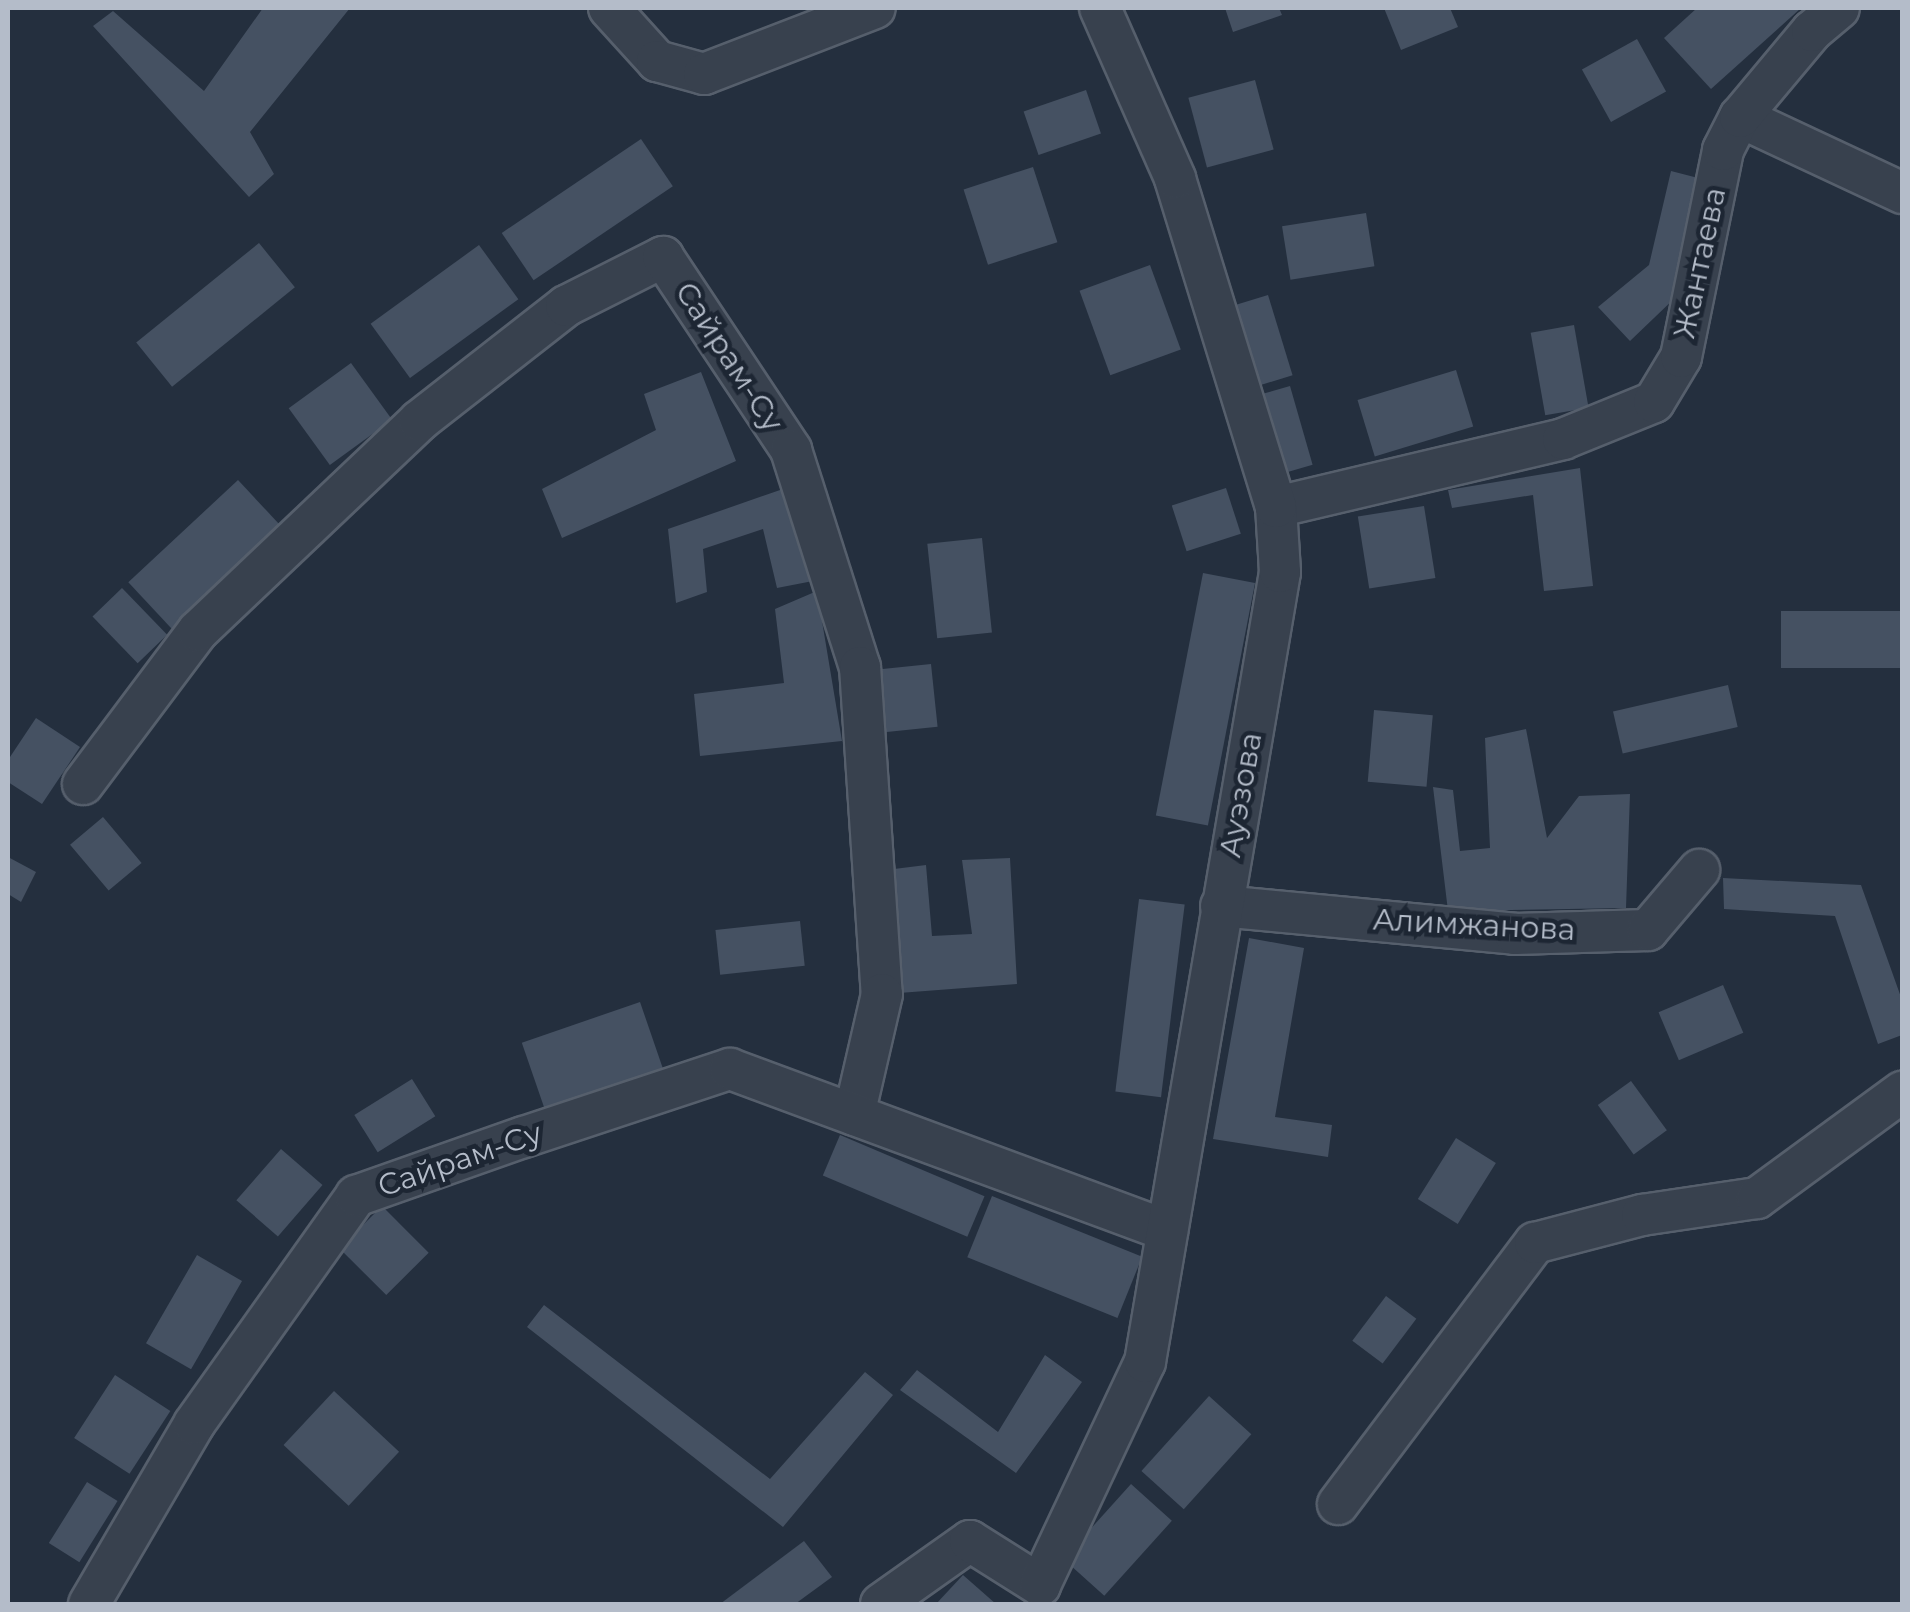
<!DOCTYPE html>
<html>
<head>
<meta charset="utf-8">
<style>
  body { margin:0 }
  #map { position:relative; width:1910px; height:1612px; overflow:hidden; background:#242f3e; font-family:Montserrat,sans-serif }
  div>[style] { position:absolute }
  .building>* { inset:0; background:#455162; transform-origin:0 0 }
  .roads { filter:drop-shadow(2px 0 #565f6c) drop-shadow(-2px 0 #565f6c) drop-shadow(0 2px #565f6c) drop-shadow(0 -2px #565f6c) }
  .minor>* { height:40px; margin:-20px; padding:0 20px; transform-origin:20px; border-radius:20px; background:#38414e }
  span { translate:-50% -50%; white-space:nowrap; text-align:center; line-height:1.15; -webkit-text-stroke:9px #1d2633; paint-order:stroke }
  .street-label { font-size:30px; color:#b4bcc9 }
  .frame { position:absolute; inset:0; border:10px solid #b4bcc9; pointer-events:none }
</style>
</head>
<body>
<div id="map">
  <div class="building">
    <i style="clip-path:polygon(263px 8px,350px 8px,250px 132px,274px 174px,249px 197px,93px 26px,113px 11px,204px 91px)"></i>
    <i style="clip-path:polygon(1225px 8px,1279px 8px,1282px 15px,1233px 32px)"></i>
    <i style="clip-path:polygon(1384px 8px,1450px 8px,1458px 27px,1401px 50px)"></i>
    <i style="clip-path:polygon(1697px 8px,1801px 8px,1711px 89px,1664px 38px)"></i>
    <i style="left:1637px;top:39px;width:60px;height:63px;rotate:61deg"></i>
    <i style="left:1255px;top:80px;width:72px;height:69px;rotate:75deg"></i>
    <i style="left:1086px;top:90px;width:46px;height:66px;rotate:71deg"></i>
    <i style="left:641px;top:139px;width:57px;height:168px;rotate:56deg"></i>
    <i style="left:1033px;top:167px;width:79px;height:73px;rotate:72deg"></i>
    <i style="clip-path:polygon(1671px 171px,1702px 179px,1678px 295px,1630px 341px,1598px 307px,1649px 265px)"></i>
    <i style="left:1366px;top:213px;width:54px;height:85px;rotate:81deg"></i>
    <i style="left:259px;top:243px;width:57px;height:158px;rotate:51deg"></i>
    <i style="left:479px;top:245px;width:67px;height:134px;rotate:54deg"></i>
    <i style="left:1150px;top:265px;width:90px;height:75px;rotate:70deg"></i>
    <i style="left:1268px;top:295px;width:84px;height:35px;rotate:73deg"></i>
    <i style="left:1574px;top:325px;width:84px;height:44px;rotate:80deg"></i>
    <i style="left:351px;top:363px;width:70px;height:77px;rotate:54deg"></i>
    <i style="left:1456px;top:370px;width:59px;height:103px;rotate:73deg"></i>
    <i style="clip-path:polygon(701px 372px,736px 461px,562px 538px,542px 489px,656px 430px,644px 394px)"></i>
    <i style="left:1290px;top:386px;width:82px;height:33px;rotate:74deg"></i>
    <i style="clip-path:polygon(1580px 468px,1593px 586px,1544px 591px,1533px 495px,1452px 508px,1448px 490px)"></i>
    <i style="left:238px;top:480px;width:64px;height:150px;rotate:47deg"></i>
    <i style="left:1226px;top:488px;width:48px;height:57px;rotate:72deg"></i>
    <i style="clip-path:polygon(783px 489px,813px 581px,777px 588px,763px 529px,703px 549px,707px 592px,676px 603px,668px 529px)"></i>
    <i style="left:1424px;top:506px;width:73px;height:67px;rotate:81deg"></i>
    <i style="left:982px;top:538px;width:95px;height:55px;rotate:84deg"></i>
    <i style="left:1203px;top:573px;width:53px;height:247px;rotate:11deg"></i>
    <i style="left:122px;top:588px;width:65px;height:41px;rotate:46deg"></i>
    <i style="clip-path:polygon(817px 591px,842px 741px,700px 756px,694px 694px,784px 683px,775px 609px)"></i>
    <i style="left:1902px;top:611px;width:57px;height:121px;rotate:90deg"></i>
    <i style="left:931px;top:664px;width:63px;height:56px;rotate:84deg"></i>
    <i style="left:1728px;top:685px;width:43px;height:118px;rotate:77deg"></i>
    <i style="left:1374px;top:710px;width:59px;height:72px;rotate:5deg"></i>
    <i style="clip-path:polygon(36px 718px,80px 747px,42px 804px,8px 782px,8px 760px)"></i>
    <i style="clip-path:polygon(1526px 729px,1547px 838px,1579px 796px,1630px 794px,1626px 908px,1448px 911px,1433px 787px,1453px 790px,1460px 851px,1490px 848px,1485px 738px)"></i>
    <i style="left:103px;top:817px;width:60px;height:43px;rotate:50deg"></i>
    <i style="clip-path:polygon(8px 857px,36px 872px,21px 902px,8px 894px)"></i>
    <i style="clip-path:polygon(1010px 858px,1017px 984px,899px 993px,886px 870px,926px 865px,932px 936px,972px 934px,962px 860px)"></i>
    <i style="clip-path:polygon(1723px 878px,1861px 885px,1902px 1000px,1902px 1035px,1878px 1044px,1835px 916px,1724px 909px)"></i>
    <i style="left:1139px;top:899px;width:46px;height:194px;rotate:7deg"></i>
    <i style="left:800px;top:921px;width:45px;height:85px;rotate:84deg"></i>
    <i style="clip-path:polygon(1249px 938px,1304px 948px,1275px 1117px,1332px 1125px,1328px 1157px,1213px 1139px)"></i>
    <i style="left:1723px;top:985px;width:52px;height:70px;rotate:67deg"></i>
    <i style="left:640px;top:1002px;width:80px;height:125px;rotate:71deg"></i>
    <i style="left:412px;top:1079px;width:44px;height:68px;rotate:58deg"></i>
    <i style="left:1631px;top:1081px;width:61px;height:41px;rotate:54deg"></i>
    <i style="left:840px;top:1135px;width:157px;height:44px;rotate:23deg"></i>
    <i style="left:1456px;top:1138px;width:47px;height:72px;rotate:32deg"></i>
    <i style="left:281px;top:1149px;width:55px;height:68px;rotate:41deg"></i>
    <i style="left:992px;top:1196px;width:162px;height:66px;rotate:22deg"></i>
    <i style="left:382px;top:1206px;width:66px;height:60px;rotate:45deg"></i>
    <i style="left:197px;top:1255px;width:52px;height:102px;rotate:30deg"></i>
    <i style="left:1386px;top:1296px;width:38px;height:56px;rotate:37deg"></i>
    <i style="clip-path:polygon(544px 1305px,770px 1479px,865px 1372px,893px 1395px,783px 1527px,527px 1327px)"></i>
    <i style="clip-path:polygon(1045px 1355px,1082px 1382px,1016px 1473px,900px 1390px,917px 1370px,998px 1432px)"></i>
    <i style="left:115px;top:1375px;width:66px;height:75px;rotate:33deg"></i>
    <i style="left:334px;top:1391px;width:89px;height:74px;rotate:43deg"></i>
    <i style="left:1209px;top:1396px;width:57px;height:101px;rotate:42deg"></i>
    <i style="left:87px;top:1482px;width:36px;height:72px;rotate:32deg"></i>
    <i style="left:1131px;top:1484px;width:55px;height:101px;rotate:42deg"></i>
    <i style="clip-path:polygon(804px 1541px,832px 1577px,795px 1604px,720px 1604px)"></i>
    <i style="clip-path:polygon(963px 1575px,996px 1604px,936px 1604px)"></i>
  </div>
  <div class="roads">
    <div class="minor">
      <i style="left:609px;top:8px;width:72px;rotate:47.8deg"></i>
      <i style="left:657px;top:61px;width:49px;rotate:15.5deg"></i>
      <i style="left:704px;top:74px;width:183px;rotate:-21.1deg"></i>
      <i style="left:1740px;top:117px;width:179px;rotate:25.1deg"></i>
      <i style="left:1276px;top:507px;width:295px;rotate:-13.3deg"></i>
      <i style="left:1563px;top:439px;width:98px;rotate:-22.1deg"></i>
      <i style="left:1654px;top:402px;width:52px;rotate:-59deg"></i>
      <i style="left:1681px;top:357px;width:211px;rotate:-78.5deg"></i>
      <i style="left:1723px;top:150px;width:37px;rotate:-63deg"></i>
      <i style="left:1740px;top:117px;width:112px;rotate:-50.1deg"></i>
      <i style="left:1812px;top:31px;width:35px;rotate:-40deg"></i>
      <i style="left:83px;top:784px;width:191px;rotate:-53.1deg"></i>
      <i style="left:198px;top:631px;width:305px;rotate:-43.5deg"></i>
      <i style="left:419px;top:421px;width:187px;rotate:-38deg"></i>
      <i style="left:566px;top:306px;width:109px;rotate:-26.8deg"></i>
      <i style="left:663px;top:257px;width:232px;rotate:56.4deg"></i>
      <i style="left:791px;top:450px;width:228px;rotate:72.4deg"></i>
      <i style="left:860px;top:667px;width:328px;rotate:86.2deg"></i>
      <i style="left:882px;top:994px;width:124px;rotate:103deg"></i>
      <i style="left:1221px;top:906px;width:295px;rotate:5.4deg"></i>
      <i style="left:1515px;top:934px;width:133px;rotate:-1.7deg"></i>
      <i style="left:1648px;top:930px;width:79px;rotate:-49.6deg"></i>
      <i style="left:1338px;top:1504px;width:327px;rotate:-53deg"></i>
      <i style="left:1535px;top:1243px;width:111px;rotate:-14.7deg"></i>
      <i style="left:1642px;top:1215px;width:116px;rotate:-8.4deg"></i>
      <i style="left:1757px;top:1198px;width:180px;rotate:-36.2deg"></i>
      <i style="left:89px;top:1604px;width:208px;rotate:-59.7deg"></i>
      <i style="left:194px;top:1424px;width:280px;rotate:-54.6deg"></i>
      <i style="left:356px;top:1196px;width:178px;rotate:-19.4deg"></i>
      <i style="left:524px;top:1137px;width:217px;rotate:-18.3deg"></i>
      <i style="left:730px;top:1069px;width:466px;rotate:20.3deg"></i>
      <i style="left:881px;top:1604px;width:109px;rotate:-35.3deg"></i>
      <i style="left:970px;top:1541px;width:83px;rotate:32.2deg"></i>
      <i style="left:1040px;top:1585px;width:246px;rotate:-64.8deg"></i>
      <i style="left:1145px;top:1362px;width:801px;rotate:-80.3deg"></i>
      <i style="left:1280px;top:572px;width:65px;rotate:-93.5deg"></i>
      <i style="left:1276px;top:507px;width:344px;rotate:-107.1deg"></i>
      <i style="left:1175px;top:178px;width:186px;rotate:-113.8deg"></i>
    </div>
  </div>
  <div class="street-label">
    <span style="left:1700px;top:263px;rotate:-78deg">Жантаева</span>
    <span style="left:729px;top:357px;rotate:57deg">Сайрам-Су</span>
    <span style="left:1241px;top:795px;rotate:-80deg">Ауэзова</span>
    <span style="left:1474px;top:925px;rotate:3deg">Алимжанова</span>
    <span style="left:460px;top:1160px;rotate:-19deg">Сайрам-Су</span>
  </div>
  <div class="frame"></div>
</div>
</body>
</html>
